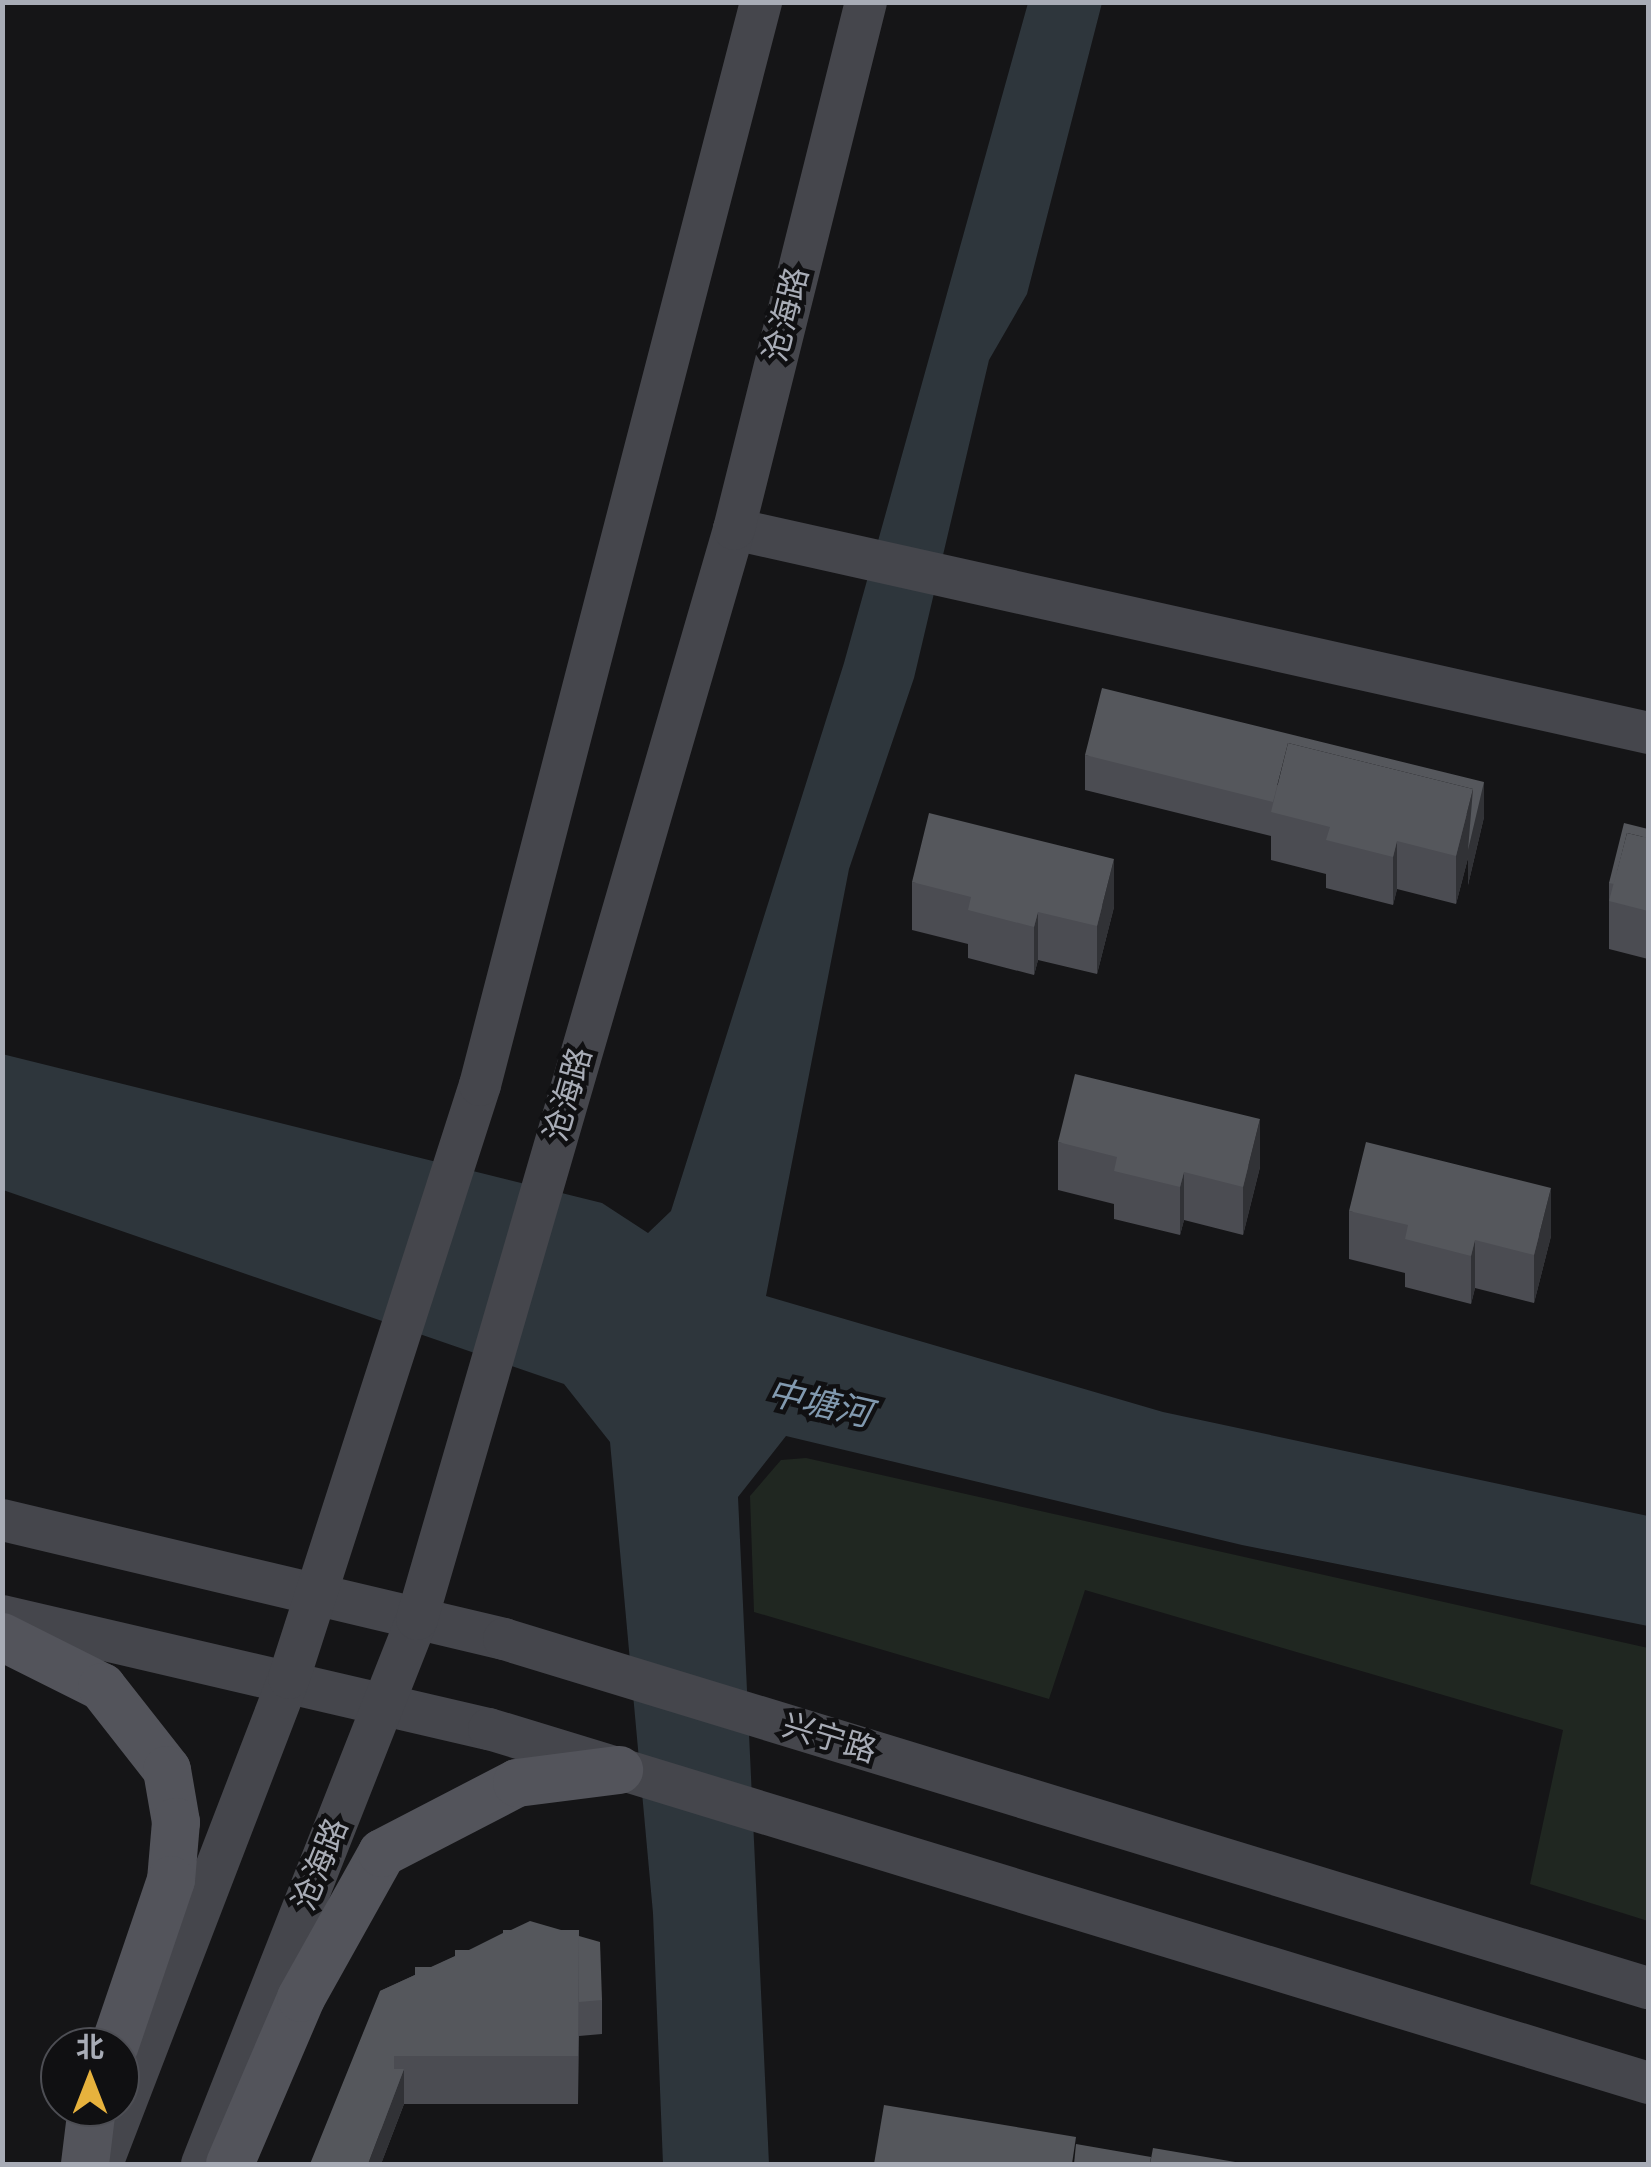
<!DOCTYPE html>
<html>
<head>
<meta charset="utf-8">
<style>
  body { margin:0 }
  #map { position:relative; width:1651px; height:2167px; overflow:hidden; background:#151517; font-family:"Sofia Sans Condensed","Noto Sans SC",sans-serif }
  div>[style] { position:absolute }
  .green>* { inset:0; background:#202721 }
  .water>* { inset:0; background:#2e363c }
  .secondary>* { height:42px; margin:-21px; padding:0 21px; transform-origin:21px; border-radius:21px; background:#45464c }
  .primary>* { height:48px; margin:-24px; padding:0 24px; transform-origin:24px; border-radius:24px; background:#53545b }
  .wall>* { inset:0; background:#4b4c52 }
  .shaded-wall>* { inset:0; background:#313236 }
  .building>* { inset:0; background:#55575c }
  span { translate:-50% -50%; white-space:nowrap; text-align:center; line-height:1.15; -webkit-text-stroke:9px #101012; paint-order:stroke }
  .street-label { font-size:32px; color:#a8acb6 }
  .water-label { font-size:35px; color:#8199af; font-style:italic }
  .frame { position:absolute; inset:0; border:5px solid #a8acb6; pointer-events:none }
  .north { position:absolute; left:40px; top:2027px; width:100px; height:100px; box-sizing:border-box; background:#101012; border:2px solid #4d4e54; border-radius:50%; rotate:0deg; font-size:28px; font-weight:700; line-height:40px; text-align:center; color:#a8acb6 }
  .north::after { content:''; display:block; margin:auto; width:35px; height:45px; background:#e7b23d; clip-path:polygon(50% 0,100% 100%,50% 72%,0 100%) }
</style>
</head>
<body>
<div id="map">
  <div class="green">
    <i style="clip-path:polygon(806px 1458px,1648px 1648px,1648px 1921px,1530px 1884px,1563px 1730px,1085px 1590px,1049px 1699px,754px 1612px,750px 1496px,781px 1460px)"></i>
  </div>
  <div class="water">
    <i style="clip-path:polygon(1028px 3px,1102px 3px,1027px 294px,989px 360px,914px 678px,849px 869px,766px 1296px,1163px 1412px,1648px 1516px,1648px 1626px,1242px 1545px,786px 1436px,738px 1497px,769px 2164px,663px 2164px,653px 1913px,610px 1442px,564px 1384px,3px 1190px,2px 1054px,602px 1203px,648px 1233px,671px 1211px,844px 663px)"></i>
  </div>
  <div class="secondary">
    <i style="left:734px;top:529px;width:936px;rotate:12.58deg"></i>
    <i style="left:2px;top:1520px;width:516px;rotate:13.34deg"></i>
    <i style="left:504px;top:1639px;width:1196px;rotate:16.97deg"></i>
    <i style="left:2px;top:1616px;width:500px;rotate:13.1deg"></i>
    <i style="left:489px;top:1729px;width:1212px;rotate:16.98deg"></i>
    <i style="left:102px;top:2164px;width:521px;rotate:-68.95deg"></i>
    <i style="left:289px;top:1678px;width:623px;rotate:-72.15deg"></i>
    <i style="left:480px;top:1085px;width:1119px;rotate:-75.45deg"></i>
    <i style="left:202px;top:2164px;width:586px;rotate:-68.47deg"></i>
    <i style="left:417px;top:1619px;width:1135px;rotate:-73.78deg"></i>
    <i style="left:734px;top:529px;width:543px;rotate:-75.94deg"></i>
  </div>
  <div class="primary">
    <i style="left:2px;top:1637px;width:112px;rotate:26.6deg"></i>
    <i style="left:102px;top:1687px;width:105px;rotate:51.9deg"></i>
    <i style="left:167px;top:1770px;width:53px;rotate:80.2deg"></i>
    <i style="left:176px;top:1822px;width:58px;rotate:94.9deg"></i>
    <i style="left:171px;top:1880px;width:176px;rotate:108.8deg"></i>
    <i style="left:85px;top:2164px;width:57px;rotate:-83deg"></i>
    <i style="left:230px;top:2164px;width:181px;rotate:-66.8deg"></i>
    <i style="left:301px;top:1998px;width:166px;rotate:-60.8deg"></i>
    <i style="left:382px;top:1853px;width:152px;rotate:-27.4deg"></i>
    <i style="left:517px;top:1783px;width:103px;rotate:-7.3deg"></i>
  </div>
  <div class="wall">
    <i style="clip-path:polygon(1085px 755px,1484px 817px,1468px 885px,1468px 858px,1456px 904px,1397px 889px,1393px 905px,1326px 888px,1326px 874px,1271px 860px,1271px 836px,1085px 790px)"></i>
    <i style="clip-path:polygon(1648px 829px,1648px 959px,1609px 949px,1609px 883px)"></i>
    <i style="clip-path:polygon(912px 882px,1114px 907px,1097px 974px,1038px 960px,1034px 975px,968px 958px,968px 944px,912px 930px)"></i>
    <i style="clip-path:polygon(1058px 1142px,1260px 1167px,1243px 1235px,1184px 1220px,1180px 1235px,1114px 1219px,1114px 1204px,1058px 1190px)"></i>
    <i style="clip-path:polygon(1349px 1211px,1551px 1236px,1534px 1303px,1475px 1288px,1471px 1304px,1405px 1287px,1405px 1273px,1349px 1259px)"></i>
    <i style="clip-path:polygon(1648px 1279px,1648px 1336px,1646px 1335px,1646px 1287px)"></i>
    <i style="clip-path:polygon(579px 1936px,602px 2000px,602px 2034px,579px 2036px,578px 2104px,404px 2104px,381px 2164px,380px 1991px,469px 1950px)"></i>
  </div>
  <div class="shaded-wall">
    <i style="clip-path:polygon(1484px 782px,1484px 817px,1468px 885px,1468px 858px,1456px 904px,1456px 856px,1473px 789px)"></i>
    <i style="clip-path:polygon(1397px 841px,1397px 889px,1393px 905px,1393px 857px)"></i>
    <i style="clip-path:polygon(1114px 859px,1114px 907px,1097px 974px,1097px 926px)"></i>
    <i style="clip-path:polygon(1038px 912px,1038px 960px,1034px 975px,1034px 927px)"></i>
    <i style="clip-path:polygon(1260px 1119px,1260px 1167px,1243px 1235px,1243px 1187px)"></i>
    <i style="clip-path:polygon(1184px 1172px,1184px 1220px,1180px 1235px,1180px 1187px)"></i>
    <i style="clip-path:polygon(1551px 1188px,1551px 1236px,1534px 1303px,1534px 1255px)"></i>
    <i style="clip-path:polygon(1475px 1240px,1475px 1288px,1471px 1304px,1471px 1256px)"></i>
    <i style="clip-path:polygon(404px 2069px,404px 2104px,381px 2164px,368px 2164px)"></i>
  </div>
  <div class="building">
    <i style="clip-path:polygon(1102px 688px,1484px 782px,1468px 850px,1473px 789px,1288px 743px,1273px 802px,1085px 755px)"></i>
    <i style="clip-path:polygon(1288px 743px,1473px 789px,1456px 856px,1397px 841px,1393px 857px,1326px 840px,1330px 827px,1271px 812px)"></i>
    <i style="clip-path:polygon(929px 813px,1114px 859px,1097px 926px,1038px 912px,1034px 927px,968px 910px,971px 897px,912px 882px)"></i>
    <i style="clip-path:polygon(1624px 823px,1648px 829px,1648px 838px,1627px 833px,1614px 884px,1609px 883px)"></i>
    <i style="clip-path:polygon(1627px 833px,1648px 838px,1648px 911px,1609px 901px)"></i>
    <i style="clip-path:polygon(1075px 1074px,1260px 1119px,1243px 1187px,1184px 1172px,1180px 1187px,1114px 1171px,1117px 1157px,1058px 1142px)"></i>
    <i style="clip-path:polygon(1366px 1142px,1551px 1188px,1534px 1255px,1475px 1240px,1471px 1256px,1405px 1239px,1408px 1225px,1349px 1211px)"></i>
    <i style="clip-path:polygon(530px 1921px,561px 1930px,511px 1930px)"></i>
    <i style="clip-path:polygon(503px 1930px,579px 1930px,578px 2056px,394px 2056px,394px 1993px,415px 1993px,415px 1967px,455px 1967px,455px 1950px,503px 1950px)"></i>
    <i style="clip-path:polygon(503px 1933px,503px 1950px,469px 1950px)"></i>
    <i style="clip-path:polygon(579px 1936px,600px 1942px,602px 2000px,579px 2002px)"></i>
    <i style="clip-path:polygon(455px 1956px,455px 1967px,431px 1967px)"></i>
    <i style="clip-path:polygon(415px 1975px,415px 1993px,394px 1993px,394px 2069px,404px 2069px,368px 2164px,310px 2164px,380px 1991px)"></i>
    <i style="clip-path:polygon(884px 2105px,1076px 2137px,1072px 2164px,874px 2164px)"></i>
    <i style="clip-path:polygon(1076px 2144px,1151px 2157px,1150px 2164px,1074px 2164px)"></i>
    <i style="clip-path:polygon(1153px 2148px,1247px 2164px,1150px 2164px)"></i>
  </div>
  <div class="street-label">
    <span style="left:788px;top:315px;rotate:-76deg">沧海路</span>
    <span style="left:570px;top:1095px;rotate:-74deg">沧海路</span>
    <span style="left:829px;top:1740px;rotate:17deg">兴宁路</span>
    <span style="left:322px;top:1865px;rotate:-68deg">沧海路</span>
  </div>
  <div class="water-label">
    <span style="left:819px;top:1405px;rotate:13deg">中塘河</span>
  </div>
  <div class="frame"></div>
  <div class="north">北</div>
</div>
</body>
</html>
